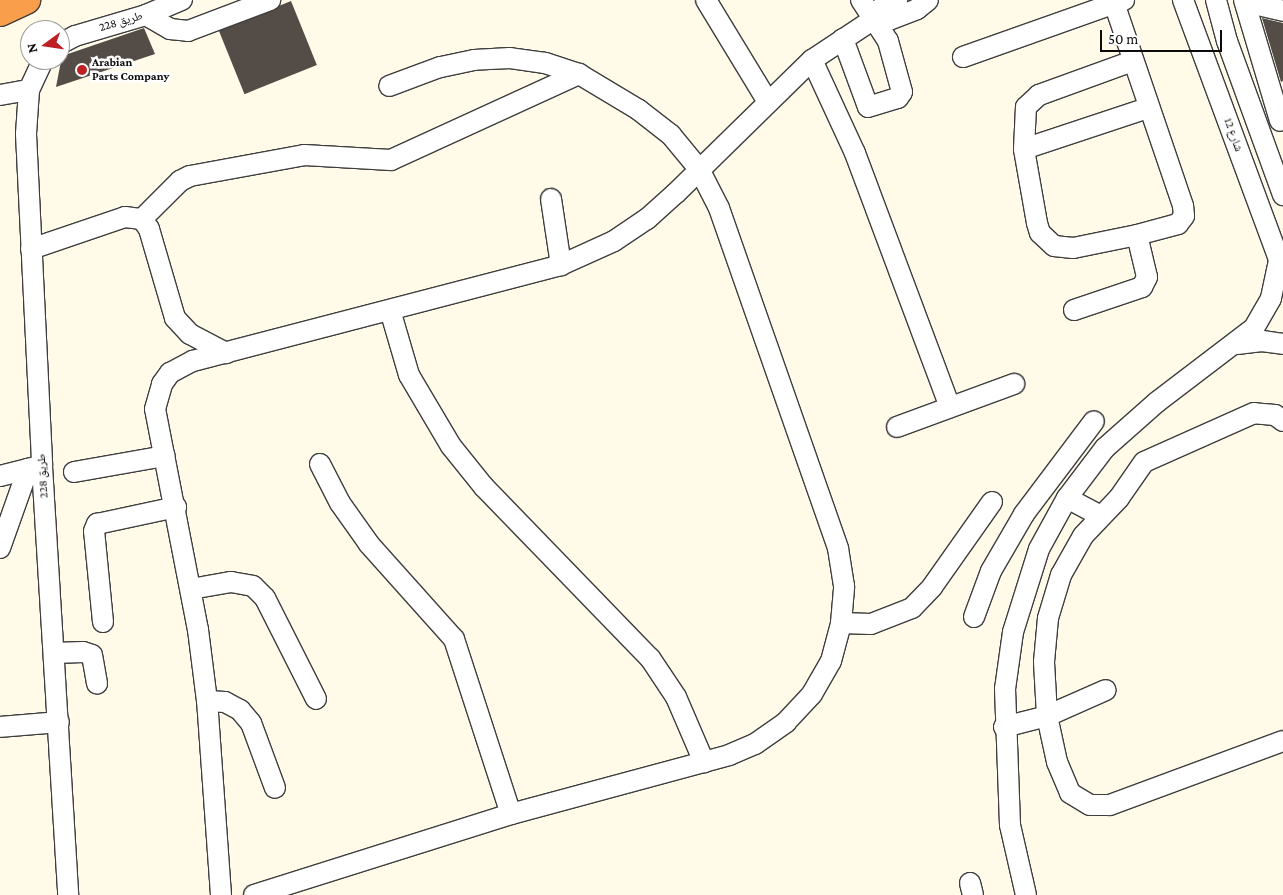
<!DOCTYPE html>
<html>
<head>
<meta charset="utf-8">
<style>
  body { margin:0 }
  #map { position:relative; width:1283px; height:895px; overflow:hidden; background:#fffbe8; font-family:"Crimson Pro","Noto Naskh Arabic",serif }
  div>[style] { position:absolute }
  .building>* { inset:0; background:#544c47; transform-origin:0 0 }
  .roads { filter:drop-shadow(1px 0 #3e3e3e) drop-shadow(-1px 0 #3e3e3e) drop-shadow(0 1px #3e3e3e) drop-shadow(0 -1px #3e3e3e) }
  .minor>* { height:20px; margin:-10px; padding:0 10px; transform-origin:10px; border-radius:10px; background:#fff }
  .highway>* { height:28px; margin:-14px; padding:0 14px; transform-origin:14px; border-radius:14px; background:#f99f4c }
  .dots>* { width:14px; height:14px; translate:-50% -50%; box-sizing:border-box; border:2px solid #fff; border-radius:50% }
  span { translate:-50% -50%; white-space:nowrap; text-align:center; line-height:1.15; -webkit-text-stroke:5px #fff; paint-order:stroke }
  .street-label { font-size:12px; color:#0b0b0b }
  .poi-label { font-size:12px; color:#0b0b0b; font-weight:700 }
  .left { translate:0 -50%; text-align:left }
  .north { position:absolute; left:20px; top:20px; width:50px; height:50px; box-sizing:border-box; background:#fff; border:1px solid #9d9d9d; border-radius:50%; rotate:256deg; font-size:14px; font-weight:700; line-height:20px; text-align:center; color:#0b0b0b }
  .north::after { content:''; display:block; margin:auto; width:18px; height:22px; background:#be2024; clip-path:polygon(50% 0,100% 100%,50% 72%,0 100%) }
  .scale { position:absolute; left:1100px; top:30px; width:122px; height:22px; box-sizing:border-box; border:2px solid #0b0b0b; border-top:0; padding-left:6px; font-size:15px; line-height:18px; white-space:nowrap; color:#0b0b0b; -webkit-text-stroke:4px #fff; paint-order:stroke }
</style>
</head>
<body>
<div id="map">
  <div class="building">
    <i style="left:291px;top:1px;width:69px;height:78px;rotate:68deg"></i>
    <i style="clip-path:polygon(1262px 18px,1283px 23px,1283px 81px,1281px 82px)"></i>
    <i style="clip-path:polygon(144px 28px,155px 54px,56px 87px,62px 56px)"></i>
  </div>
  <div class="roads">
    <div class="minor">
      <i style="left:706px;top:0;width:119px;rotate:58.7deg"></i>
      <i style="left:1113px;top:0;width:218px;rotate:71.2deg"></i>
      <i style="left:1183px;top:206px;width:10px;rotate:84deg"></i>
      <i style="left:1184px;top:216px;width:10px;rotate:127deg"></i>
      <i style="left:1178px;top:224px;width:42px;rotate:165deg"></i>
      <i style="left:1137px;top:235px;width:65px;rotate:168.5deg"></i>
      <i style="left:1073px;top:248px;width:19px;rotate:-174deg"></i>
      <i style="left:1054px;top:246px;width:19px;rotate:-137deg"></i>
      <i style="left:1040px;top:233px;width:10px;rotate:-107deg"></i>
      <i style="left:1037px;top:223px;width:75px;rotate:-100deg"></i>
      <i style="left:1024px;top:149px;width:42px;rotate:-87.3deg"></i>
      <i style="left:1026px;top:107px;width:18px;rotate:-43deg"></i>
      <i style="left:1039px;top:95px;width:100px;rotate:-19.9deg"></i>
      <i style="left:1183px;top:0;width:288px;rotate:69.7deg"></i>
      <i style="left:1216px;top:0;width:42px;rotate:75deg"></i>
      <i style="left:1227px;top:41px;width:164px;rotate:70deg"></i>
      <i style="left:1244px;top:0;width:126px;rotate:73.4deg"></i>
      <i style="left:1245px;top:2px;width:39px;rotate:13deg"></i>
      <i style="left:146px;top:15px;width:28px;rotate:30deg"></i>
      <i style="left:170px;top:29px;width:18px;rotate:6deg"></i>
      <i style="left:188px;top:31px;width:88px;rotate:-20.7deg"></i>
      <i style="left:874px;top:19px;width:15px;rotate:4deg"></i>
      <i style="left:889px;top:20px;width:30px;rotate:-21deg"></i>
      <i style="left:917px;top:9px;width:14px;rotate:-39deg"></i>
      <i style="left:843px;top:39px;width:72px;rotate:69.8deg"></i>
      <i style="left:868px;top:107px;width:31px;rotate:-17deg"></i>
      <i style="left:898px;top:98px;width:7px;rotate:-56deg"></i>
      <i style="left:902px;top:92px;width:53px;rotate:-105.4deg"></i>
      <i style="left:888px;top:41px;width:49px;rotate:-123.4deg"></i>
      <i style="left:60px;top:44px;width:17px;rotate:-28deg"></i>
      <i style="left:75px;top:36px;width:74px;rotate:-16.5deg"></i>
      <i style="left:146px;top:15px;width:39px;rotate:-23deg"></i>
      <i style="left:963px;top:57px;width:171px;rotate:-19.5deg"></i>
      <i style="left:43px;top:60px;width:33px;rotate:115deg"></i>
      <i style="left:29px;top:90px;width:44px;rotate:93.9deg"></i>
      <i style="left:26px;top:134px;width:332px;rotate:87.2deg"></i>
      <i style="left:42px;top:466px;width:430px;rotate:86.5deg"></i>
      <i style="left:812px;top:60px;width:102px;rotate:65.2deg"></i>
      <i style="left:855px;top:153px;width:271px;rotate:69.5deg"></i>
      <i style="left:0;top:95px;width:29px;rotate:-10deg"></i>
      <i style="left:1024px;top:149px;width:131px;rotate:-18.3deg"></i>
      <i style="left:551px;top:199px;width:67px;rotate:81.4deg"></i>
      <i style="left:142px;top:219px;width:54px;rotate:-45deg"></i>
      <i style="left:180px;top:181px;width:11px;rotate:-27deg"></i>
      <i style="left:190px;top:176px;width:116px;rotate:-10.4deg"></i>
      <i style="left:304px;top:155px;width:87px;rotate:3.3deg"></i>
      <i style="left:391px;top:160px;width:207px;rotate:-24.6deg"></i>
      <i style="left:31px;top:249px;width:99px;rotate:-18.8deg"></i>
      <i style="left:125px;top:217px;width:17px;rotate:7deg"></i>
      <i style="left:142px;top:219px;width:12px;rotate:55deg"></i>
      <i style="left:149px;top:229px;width:93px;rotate:73.7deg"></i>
      <i style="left:175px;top:318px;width:22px;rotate:47deg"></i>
      <i style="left:190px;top:334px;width:41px;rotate:27.8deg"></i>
      <i style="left:390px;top:310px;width:68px;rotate:73.7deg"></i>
      <i style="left:409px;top:375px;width:82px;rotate:59.4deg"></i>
      <i style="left:451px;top:446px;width:53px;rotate:51.2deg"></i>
      <i style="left:484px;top:487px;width:238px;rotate:45.9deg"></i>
      <i style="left:650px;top:658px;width:47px;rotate:56.3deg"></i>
      <i style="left:676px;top:697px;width:71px;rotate:66.7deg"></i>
      <i style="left:1074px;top:310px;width:72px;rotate:-18.7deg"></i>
      <i style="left:1142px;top:287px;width:11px;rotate:-63deg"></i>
      <i style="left:1147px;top:277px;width:43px;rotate:-103.4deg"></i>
      <i style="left:1237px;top:344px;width:25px;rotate:-7deg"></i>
      <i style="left:1262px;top:341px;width:21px;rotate:8deg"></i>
      <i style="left:1283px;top:421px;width:10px;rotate:-143deg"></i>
      <i style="left:1275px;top:415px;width:21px;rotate:-175deg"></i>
      <i style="left:1254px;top:413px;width:120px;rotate:156deg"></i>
      <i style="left:1144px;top:462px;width:44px;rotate:124.8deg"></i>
      <i style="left:1119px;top:498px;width:52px;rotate:133.5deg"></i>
      <i style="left:1083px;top:536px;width:45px;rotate:119.4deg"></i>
      <i style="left:1061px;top:575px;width:45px;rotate:106.8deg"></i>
      <i style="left:1048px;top:618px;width:44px;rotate:95.2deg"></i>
      <i style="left:1044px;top:662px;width:54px;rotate:86.8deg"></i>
      <i style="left:1047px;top:716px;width:47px;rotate:77.7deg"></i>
      <i style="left:1057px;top:762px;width:34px;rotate:67deg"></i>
      <i style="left:1070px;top:793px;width:23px;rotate:31deg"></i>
      <i style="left:1090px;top:805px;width:20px"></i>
      <i style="left:1110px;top:805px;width:184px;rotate:-20.3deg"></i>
      <i style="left:897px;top:427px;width:125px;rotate:-20.2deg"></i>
      <i style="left:320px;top:464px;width:44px;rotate:62.9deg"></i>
      <i style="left:340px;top:503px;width:50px;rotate:54.7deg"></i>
      <i style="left:369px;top:544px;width:127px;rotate:48.2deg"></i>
      <i style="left:454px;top:639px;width:184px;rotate:72deg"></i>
      <i style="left:74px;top:472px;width:92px;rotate:-10deg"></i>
      <i style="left:0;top:476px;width:38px;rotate:-14deg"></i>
      <i style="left:1067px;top:498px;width:38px;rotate:28deg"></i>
      <i style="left:0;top:548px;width:84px;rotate:-70.5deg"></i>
      <i style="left:191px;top:589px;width:41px;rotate:-9.9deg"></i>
      <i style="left:231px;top:582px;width:22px;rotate:10deg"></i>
      <i style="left:253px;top:586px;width:17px;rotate:45deg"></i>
      <i style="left:265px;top:598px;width:113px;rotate:63.2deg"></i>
      <i style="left:974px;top:617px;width:49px;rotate:-69.7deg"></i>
      <i style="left:991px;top:571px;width:66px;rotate:-59.9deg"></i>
      <i style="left:1024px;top:514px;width:116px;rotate:-53deg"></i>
      <i style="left:103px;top:622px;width:91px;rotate:-95.6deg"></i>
      <i style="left:94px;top:531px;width:8px;rotate:-67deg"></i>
      <i style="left:97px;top:524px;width:81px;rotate:-12.1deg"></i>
      <i style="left:841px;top:623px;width:30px;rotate:2deg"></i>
      <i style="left:871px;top:624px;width:44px;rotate:-21.3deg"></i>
      <i style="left:912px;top:608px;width:29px;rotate:-46deg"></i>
      <i style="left:932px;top:587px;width:104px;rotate:-54.8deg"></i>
      <i style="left:54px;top:653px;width:29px;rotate:-2deg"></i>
      <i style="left:83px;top:652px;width:9px;rotate:18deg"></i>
      <i style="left:92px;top:655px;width:29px;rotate:80deg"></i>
      <i style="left:207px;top:701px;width:18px;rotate:3deg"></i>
      <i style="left:225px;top:702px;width:17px;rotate:28deg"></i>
      <i style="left:240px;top:710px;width:17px;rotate:50deg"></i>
      <i style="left:251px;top:723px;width:69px;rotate:69.7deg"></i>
      <i style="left:0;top:727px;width:59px;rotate:-4.8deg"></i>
      <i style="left:1004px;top:727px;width:44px;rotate:-14.3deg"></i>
      <i style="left:1047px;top:716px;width:64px;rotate:-23.8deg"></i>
      <i style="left:970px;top:883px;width:12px;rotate:76deg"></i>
      <i style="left:221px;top:895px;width:195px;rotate:-94.1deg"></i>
      <i style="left:207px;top:701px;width:72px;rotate:-97.2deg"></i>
      <i style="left:198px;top:630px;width:225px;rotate:-101deg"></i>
      <i style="left:155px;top:409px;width:26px;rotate:-74deg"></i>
      <i style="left:162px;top:384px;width:14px;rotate:-54deg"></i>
      <i style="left:170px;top:373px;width:26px;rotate:-28deg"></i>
      <i style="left:193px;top:361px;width:380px;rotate:-14.6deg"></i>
      <i style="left:561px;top:265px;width:58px;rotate:-24.4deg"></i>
      <i style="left:614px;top:241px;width:40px;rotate:-34deg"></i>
      <i style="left:647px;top:219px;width:39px;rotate:-42deg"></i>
      <i style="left:676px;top:193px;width:190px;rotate:-44.4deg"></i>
      <i style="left:812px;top:60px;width:74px;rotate:-33.5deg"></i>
      <i style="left:874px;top:19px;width:14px;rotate:-56deg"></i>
      <i style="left:882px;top:7px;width:17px;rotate:-25deg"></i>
      <i style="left:254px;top:895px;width:269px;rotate:-17.5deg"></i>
      <i style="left:511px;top:814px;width:226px;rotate:-15.1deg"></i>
      <i style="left:729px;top:755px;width:28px;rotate:-23deg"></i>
      <i style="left:755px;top:744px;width:38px;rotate:-35deg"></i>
      <i style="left:786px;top:722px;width:38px;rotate:-47deg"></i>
      <i style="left:812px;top:694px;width:38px;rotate:-60deg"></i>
      <i style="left:831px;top:661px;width:39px;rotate:-75deg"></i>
      <i style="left:841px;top:623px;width:37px;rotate:-85deg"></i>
      <i style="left:844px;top:586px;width:38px;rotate:-99deg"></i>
      <i style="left:838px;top:548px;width:360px;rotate:-109.3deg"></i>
      <i style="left:719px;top:208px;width:44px;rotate:-117.1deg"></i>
      <i style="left:699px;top:169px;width:44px;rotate:-129.5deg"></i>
      <i style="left:671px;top:135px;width:41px;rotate:-142deg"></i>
      <i style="left:639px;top:110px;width:70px;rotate:-149deg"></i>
      <i style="left:579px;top:74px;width:36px;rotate:-162deg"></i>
      <i style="left:545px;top:63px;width:35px;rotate:-172deg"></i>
      <i style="left:510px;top:58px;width:36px;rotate:177deg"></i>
      <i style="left:474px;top:60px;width:35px;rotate:168deg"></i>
      <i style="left:440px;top:67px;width:54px;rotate:159.6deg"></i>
      <i style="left:1026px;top:895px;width:72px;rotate:-102.9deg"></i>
      <i style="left:1010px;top:825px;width:136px;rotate:-92.1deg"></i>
      <i style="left:1005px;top:689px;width:58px;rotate:-82deg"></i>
      <i style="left:1013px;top:632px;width:87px;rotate:-72.6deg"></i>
      <i style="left:1039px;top:549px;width:58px;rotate:-61.2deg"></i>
      <i style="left:1067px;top:498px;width:63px;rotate:-52.8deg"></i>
      <i style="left:1105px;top:448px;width:69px;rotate:-41.5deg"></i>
      <i style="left:1157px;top:402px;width:122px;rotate:-37.3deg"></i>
      <i style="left:1254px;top:328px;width:34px;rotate:-60deg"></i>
      <i style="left:1271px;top:298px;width:38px;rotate:-78deg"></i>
    </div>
    <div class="highway">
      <i style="left:0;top:12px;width:29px;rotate:-25deg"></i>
    </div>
  </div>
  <div class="dots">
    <i style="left:82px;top:70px;background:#be2024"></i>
  </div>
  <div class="street-label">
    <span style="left:121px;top:22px;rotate:-16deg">طريق 228</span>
    <span style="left:1233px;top:135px;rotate:70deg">شارع 12</span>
    <span style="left:43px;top:476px;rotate:-94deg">طريق 228</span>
  </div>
  <div class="poi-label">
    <span class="left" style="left:92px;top:70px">Arabian<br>Parts Company</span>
  </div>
  <div class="north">N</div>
  <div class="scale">50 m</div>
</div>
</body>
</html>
